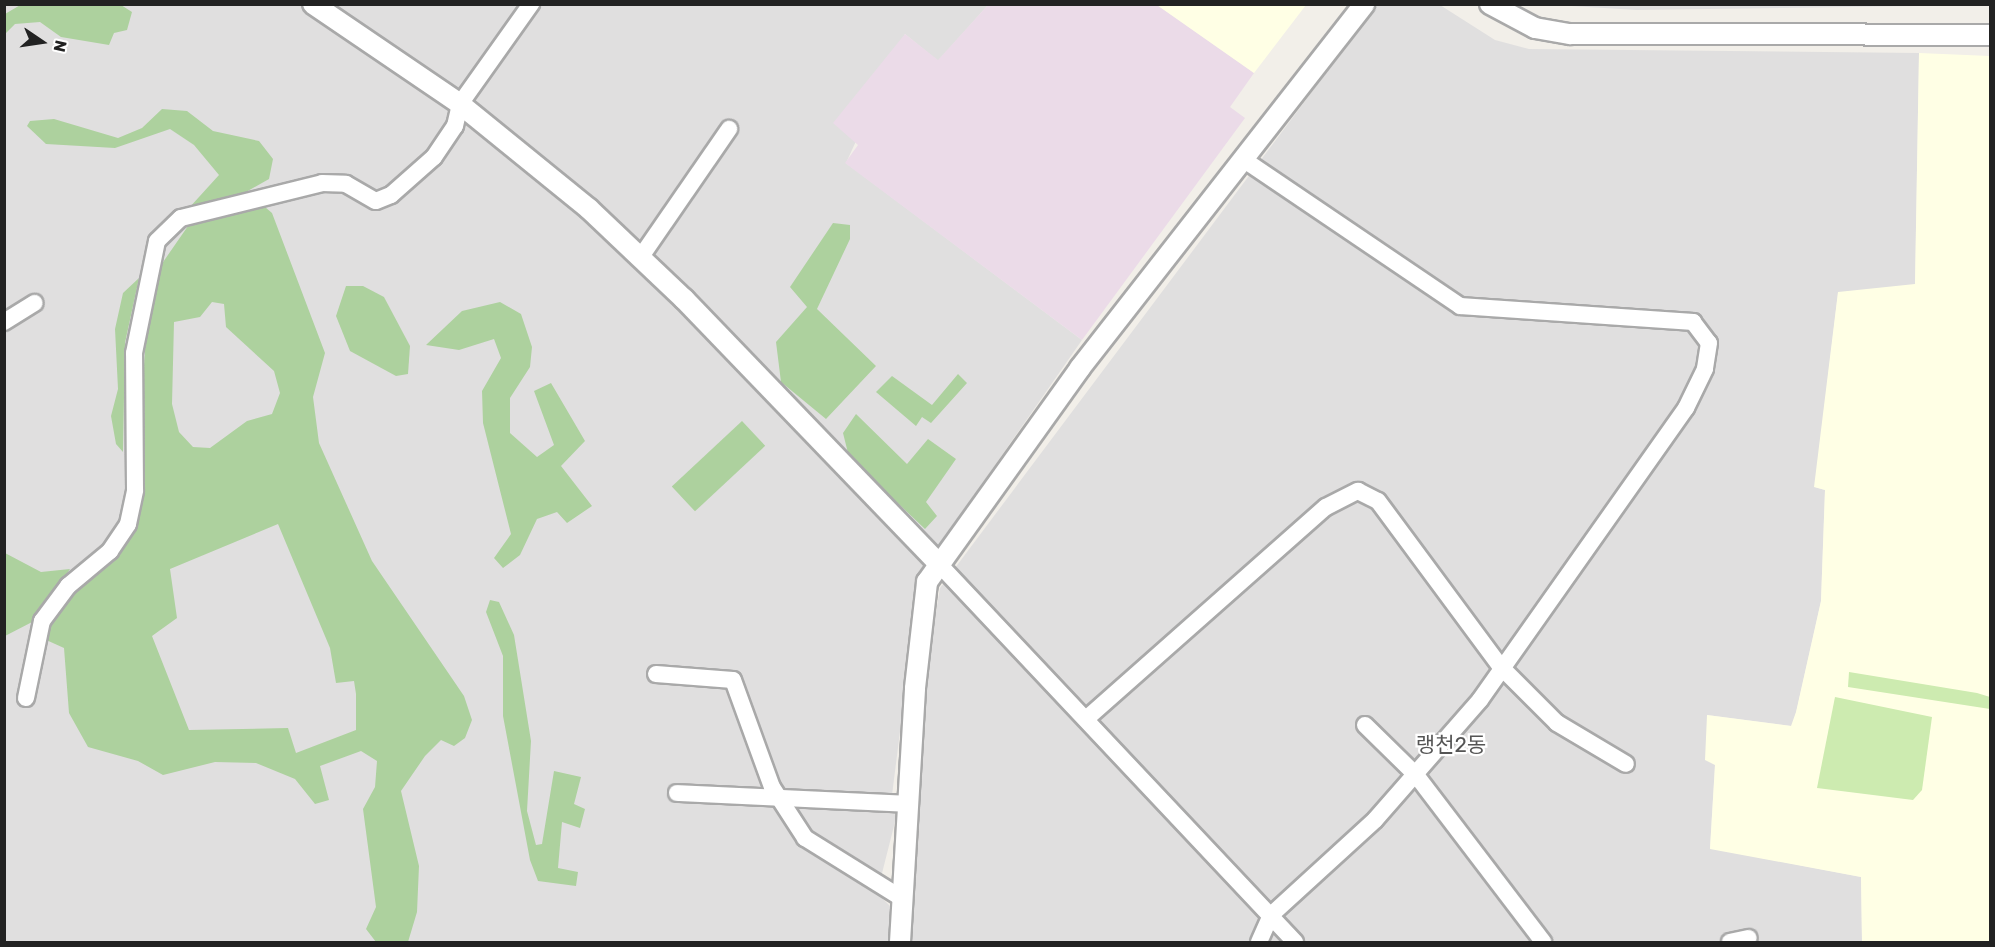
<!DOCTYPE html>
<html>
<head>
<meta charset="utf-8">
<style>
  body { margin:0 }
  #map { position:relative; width:1995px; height:947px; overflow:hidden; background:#f2efe9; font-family:Rubik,"Noto Sans KR",sans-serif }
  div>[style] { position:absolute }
  .residential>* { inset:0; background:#e0dfdf }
  .industrial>* { inset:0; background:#ebdbe8 }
  .education>* { inset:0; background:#ffffe5 }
  .grass>* { inset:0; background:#cdebb0 }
  .forest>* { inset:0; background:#add19e; transform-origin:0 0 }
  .roads { filter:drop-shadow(2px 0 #a9a9a9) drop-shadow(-2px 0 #a9a9a9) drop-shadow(0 2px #a9a9a9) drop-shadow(0 -2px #a9a9a9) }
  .minor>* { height:16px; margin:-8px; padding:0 8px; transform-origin:8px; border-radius:8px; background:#fff }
  .tertiary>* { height:20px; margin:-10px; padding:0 10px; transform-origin:10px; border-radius:10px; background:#fff }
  span { translate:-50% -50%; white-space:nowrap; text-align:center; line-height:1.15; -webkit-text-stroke:4.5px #fff; paint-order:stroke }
  .quarter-label { font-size:21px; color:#555 }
  .frame { position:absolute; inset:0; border:6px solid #222; pointer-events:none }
  .north { position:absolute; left:12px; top:12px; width:60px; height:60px; -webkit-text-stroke:4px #fff; paint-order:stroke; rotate:103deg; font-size:16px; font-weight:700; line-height:24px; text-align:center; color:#222 }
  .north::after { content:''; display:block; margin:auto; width:21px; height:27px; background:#222; clip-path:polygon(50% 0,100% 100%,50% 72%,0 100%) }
</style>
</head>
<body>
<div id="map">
  <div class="residential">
    <i style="clip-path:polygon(5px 5px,988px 5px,938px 61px,905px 34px,846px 163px,1082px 340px,920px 573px,891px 803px,896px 818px,877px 893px,892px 908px,892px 942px,5px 942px)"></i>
    <i style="clip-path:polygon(1377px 5px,1440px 5px,1495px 40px,1529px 49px,1919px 53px,1915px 285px,1838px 293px,1815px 487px,1825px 490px,1821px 601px,1796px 713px,1792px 726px,1707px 715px,1715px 765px,1710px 848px,1861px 877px,1862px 942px,908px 942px,919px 714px,940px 588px)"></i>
    <i style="clip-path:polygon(1555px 5px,1990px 5px,1637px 10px)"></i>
  </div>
  <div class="industrial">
    <i style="clip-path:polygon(988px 5px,1157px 5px,1254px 73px,1230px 107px,1245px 118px,1082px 340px,845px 163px,858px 145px,833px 123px,905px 34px,938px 60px)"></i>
  </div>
  <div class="education">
    <i style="clip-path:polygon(1157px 5px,1306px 5px,1254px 73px)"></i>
    <i style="clip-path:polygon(1919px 53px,1990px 56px,1990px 942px,1862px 942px,1861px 877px,1710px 849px,1715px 765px,1705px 760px,1707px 715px,1791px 726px,1796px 712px,1821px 601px,1825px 490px,1814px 487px,1838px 292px,1915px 284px)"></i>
  </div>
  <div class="grass">
    <i style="clip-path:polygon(1849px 672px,1977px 693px,1990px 697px,1990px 709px,1848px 687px)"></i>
    <i style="clip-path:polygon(1835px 697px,1932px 717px,1922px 790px,1913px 800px,1817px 788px)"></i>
  </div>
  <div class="forest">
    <i style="clip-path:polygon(22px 4px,121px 5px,132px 12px,127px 30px,114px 33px,109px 45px,61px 37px,40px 22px,15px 24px,5px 34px,5px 14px)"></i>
    <i style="clip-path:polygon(162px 109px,187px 111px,213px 131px,259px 141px,273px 159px,269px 179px,239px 196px,189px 208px,219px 175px,194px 145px,170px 129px,115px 148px,46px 144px,27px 126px,30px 121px,54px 119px,118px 138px,142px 128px)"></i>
    <i style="clip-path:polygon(evenodd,265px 207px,272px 213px,325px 353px,313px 397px,319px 443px,372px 561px,464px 696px,472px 720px,465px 738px,454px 746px,441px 740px,425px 756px,401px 791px,419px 866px,417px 912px,408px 942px,376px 942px,366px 929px,376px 907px,363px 809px,375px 787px,377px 761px,361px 751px,320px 766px,329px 800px,315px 804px,295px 779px,256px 763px,215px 762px,163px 775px,138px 761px,88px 747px,69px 713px,64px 648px,44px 639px,62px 605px,117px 555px,140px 426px,149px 289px,161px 265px,188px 226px,211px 215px,265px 207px,212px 302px,224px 304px,226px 327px,274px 371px,280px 393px,272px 414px,247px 421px,210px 448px,193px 447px,179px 432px,172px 404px,174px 322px,200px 317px,212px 302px,265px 207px,278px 524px,330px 648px,336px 683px,354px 681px,356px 694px,356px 730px,296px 753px,288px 728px,189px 730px,152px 636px,177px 618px,170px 569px,278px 524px)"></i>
    <i style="clip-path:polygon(833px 223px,850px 225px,850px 239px,817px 309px,876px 366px,826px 419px,781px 382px,776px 342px,807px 307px,790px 287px)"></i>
    <i style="clip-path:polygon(139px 278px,125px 343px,123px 452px,116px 444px,111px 416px,118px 389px,115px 329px,123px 293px)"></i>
    <i style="clip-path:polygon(346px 286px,363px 286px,384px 297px,410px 346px,408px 374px,396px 376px,350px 351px,336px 316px)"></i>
    <i style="clip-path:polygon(500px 302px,521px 314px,532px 347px,530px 367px,510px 398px,510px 433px,537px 457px,554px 445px,534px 391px,551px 383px,585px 441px,561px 466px,592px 506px,567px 523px,557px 512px,537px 519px,520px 555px,503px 568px,494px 558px,511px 534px,483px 423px,482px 391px,501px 358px,494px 339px,459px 350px,426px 345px,462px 311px)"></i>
    <i style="clip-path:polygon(958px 374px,967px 383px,931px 423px,922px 417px,916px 426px,876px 392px,892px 376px,932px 405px)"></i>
    <i style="clip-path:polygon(856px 414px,907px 464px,928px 439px,956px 459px,926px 502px,937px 516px,925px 529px,849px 457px,843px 433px)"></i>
    <i style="left:742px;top:421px;width:34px;height:96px;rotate:47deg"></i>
    <i style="clip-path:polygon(5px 553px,41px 572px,70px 569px,36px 620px,5px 636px)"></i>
    <i style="clip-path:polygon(490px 600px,499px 602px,514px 635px,531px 741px,527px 811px,536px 845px,542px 844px,554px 771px,581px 777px,574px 804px,585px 809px,580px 828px,562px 822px,558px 868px,578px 872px,576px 886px,538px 881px,530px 860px,503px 716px,503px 656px,486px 612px)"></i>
  </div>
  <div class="roads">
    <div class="minor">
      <i style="left:1243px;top:159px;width:262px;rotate:34.1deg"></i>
      <i style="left:1460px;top:306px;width:234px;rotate:3.9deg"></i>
      <i style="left:1693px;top:322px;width:26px;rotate:53deg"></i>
      <i style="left:1709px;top:343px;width:26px;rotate:99deg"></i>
      <i style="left:1705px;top:369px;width:43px;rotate:116deg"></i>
      <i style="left:1686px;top:408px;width:357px;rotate:125.2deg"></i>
      <i style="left:1480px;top:700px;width:159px;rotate:131.2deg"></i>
      <i style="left:1375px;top:820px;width:141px;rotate:137.6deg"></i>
      <i style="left:1271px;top:915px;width:30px;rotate:114deg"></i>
      <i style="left:640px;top:258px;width:157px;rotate:-55.4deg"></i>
      <i style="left:4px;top:322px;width:36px;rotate:-32deg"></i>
      <i style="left:938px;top:563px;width:521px;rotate:46.71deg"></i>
      <i style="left:656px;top:674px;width:77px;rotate:4.5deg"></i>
      <i style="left:733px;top:680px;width:114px;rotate:70deg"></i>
      <i style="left:772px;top:787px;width:61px;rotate:57.1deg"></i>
      <i style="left:805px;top:838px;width:115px;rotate:31.9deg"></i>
      <i style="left:26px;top:698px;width:79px;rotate:-78.3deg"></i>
      <i style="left:42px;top:621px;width:44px;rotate:-53.4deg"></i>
      <i style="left:68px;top:586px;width:55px;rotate:-39.8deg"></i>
      <i style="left:110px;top:551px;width:32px;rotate:-56deg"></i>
      <i style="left:128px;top:524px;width:35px;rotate:-78deg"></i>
      <i style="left:135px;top:490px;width:137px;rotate:-90.4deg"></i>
      <i style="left:134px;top:353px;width:114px;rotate:-78.4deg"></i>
      <i style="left:157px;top:241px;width:33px;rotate:-44deg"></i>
      <i style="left:181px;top:218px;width:145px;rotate:-13.9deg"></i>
      <i style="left:322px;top:183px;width:24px;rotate:2deg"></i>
      <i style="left:346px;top:184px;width:34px;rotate:30deg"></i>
      <i style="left:376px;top:201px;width:16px;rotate:-22deg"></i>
      <i style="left:391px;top:195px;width:57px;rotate:-41.5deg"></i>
      <i style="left:434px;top:157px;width:37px;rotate:-56deg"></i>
      <i style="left:455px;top:126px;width:23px;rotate:-77deg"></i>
      <i style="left:460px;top:104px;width:123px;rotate:-54.6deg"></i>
      <i style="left:1086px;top:719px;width:320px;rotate:-41.5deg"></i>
      <i style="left:1326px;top:507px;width:36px;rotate:-27deg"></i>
      <i style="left:1358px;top:491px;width:22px;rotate:27deg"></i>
      <i style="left:1378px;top:501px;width:207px;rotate:53.5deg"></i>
      <i style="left:1501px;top:667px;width:79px;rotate:45deg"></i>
      <i style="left:1557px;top:723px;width:80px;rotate:30.7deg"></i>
      <i style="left:1365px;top:725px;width:71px;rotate:44.4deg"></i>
      <i style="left:1416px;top:775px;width:210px;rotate:52.7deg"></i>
      <i style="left:677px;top:793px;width:231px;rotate:2.7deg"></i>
      <i style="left:1730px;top:942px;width:19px;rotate:-12deg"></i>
    </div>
    <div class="tertiary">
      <i style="left:313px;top:4px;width:178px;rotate:34.2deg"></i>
      <i style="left:460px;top:104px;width:166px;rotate:39.1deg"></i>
      <i style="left:589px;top:209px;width:131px;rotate:43.5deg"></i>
      <i style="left:684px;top:299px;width:366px;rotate:46.1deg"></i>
      <i style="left:1490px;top:4px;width:51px;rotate:28.1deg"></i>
      <i style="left:1535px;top:28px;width:36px;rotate:10deg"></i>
      <i style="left:1570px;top:34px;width:420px;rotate:0.1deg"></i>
      <i style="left:900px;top:942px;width:254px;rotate:-86.6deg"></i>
      <i style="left:915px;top:688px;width:107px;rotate:-83.5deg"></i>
      <i style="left:927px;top:582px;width:263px;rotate:-54.4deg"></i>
      <i style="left:1080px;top:368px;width:462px;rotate:-52deg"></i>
    </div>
  </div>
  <div class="quarter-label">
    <span style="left:1451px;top:745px">랭천2동</span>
  </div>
  <div class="frame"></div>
  <div class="north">N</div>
</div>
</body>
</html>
